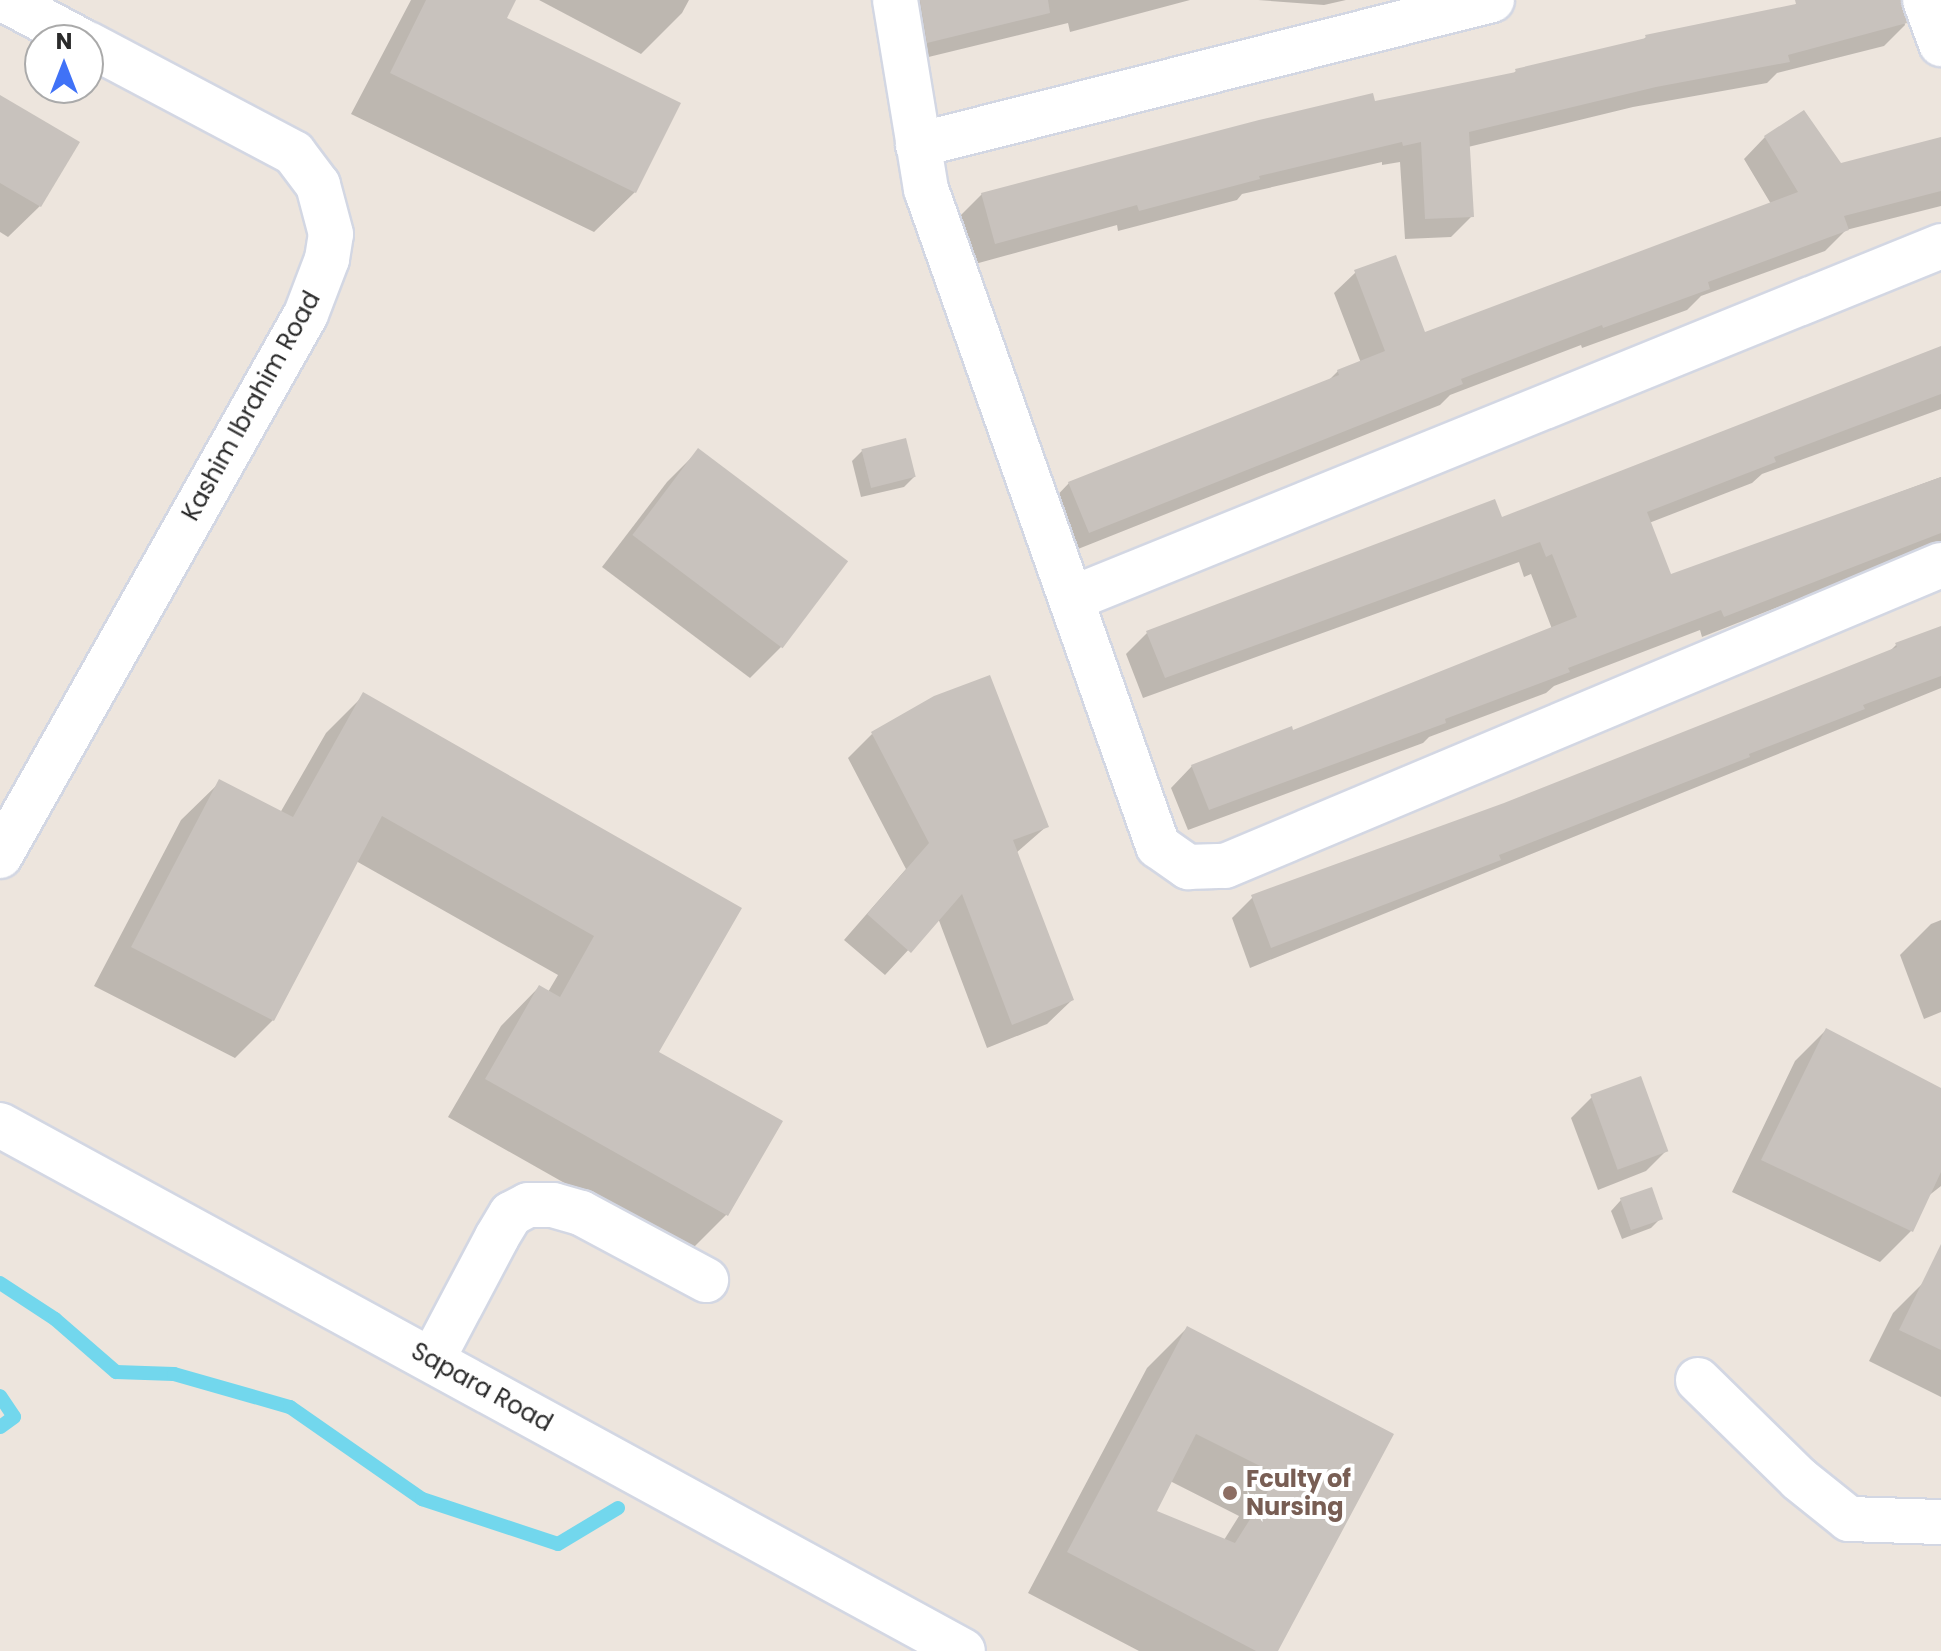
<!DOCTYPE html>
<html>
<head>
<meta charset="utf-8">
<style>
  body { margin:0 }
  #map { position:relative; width:1941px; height:1651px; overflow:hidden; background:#ede5dd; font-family:Poppins,sans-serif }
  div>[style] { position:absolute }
  .shadow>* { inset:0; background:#0003 }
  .stream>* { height:14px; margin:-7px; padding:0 7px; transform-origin:7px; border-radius:7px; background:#72d7ed }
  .building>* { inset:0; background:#c8c2bd; transform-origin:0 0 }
  .roads { filter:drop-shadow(2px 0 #d3d7e3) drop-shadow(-2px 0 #d3d7e3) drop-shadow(0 2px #d3d7e3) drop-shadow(0 -2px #d3d7e3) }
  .minor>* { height:44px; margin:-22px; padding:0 22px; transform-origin:22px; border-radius:22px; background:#fff }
  .dots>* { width:22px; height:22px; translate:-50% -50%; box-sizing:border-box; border:4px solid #fff; border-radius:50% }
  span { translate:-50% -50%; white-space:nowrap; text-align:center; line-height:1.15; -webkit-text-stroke:8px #fff; paint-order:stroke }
  .street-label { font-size:24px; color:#2b2b2b }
  .education-label { font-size:24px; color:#785e54; font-weight:700 }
  .left { translate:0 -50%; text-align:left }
  .north { position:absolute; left:24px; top:24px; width:80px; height:80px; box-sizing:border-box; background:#fff; border:2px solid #aaa; border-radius:50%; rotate:0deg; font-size:22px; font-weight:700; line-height:32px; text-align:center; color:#2b2b2b }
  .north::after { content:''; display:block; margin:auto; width:28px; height:36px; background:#4072f7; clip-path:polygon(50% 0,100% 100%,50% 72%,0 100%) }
</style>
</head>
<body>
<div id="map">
  <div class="shadow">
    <i style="clip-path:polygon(411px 0,513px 0,504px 19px,635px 192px,594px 232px,351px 114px)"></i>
    <i style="clip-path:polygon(539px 0,689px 0,682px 13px,641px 54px)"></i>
    <i style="clip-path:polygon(916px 0,1190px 0,1070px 32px,1068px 23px,908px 62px)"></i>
    <i style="clip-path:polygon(1258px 0,1346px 0,1324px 5px)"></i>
    <i style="clip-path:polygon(1804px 0,1900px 0,1905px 25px,1884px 46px,1777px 73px,1767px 83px,1633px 107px,1468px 147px,1472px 216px,1451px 237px,1405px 239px,1400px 162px,1382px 165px,1382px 162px,1242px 194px,1237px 200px,1118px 231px,1117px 225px,975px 264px,961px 215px,982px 194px,1373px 103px,1512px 75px,1516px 71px,1642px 41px,1646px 37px,1791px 7px)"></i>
    <i style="clip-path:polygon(0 97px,40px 206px,8px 237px,0 232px)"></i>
    <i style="clip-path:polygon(1765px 137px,1840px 166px,1941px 140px,1941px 206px,1846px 230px,1825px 251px,1701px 296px,1687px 310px,1582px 348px,1581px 345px,1450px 395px,1440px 405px,1068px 553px,1048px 505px,1069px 483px,1328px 381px,1338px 371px,1361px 363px,1334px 293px,1356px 272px,1424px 335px,1771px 204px,1744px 159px)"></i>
    <i style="clip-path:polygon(1941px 347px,1941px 409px,1762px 474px,1752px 483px,1649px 523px,1670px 577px,1941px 477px,1941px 543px,1702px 637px,1700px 630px,1554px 686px,1546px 693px,1429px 737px,1423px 743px,1188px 830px,1171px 788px,1192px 766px,1292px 733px,1552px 629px,1531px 574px,1524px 577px,1519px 562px,1143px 698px,1126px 654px,1147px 633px,1501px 519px)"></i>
    <i style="clip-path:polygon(698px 451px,846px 562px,781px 647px,750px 678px,602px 567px,667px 482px)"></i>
    <i style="clip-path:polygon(862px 451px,914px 477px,904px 487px,861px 497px,852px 461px)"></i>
    <i style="clip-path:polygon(1941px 628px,1941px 688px,1250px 968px,1232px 918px,1253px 897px,1504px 805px,1888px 653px,1896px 645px)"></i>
    <i style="clip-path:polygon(364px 695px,740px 908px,656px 1052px,780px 1122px,726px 1215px,688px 1253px,448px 1117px,501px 1026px,539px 987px,548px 992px,558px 975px,356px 861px,273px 1020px,235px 1058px,94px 986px,181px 820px,220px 782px,280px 813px,326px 733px)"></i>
    <i style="clip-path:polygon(872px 734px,1047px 826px,1016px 853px,1072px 1000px,1047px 1024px,987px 1048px,938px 918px,885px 975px,844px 940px,906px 869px,848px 758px)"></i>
    <i style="clip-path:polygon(1941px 920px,1941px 1012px,1924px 1019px,1900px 955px,1931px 924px)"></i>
    <i style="clip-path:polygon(1826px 1030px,1941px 1090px,1941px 1186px,1927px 1197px,1911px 1231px,1880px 1262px,1732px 1192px,1795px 1061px)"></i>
    <i style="clip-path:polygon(1592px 1097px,1667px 1150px,1646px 1171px,1598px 1190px,1571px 1118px)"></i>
    <i style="clip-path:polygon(1621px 1200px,1661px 1218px,1651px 1228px,1622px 1239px,1611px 1211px)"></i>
    <i style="clip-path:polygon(1924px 1282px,1941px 1290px,1941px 1397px,1869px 1361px,1893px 1313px)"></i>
    <i style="clip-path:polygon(evenodd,1187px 1328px,1391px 1435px,1276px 1651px,1139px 1651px,1028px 1593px,1147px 1368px,1187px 1328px,1170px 1481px,1239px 1516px,1224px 1540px,1154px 1512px,1170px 1481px)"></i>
  </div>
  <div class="stream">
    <i style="left:0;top:1283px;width:66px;rotate:33.2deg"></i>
    <i style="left:55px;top:1319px;width:81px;rotate:41deg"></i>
    <i style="left:116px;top:1372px;width:58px;rotate:2deg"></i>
    <i style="left:174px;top:1374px;width:121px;rotate:15.9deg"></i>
    <i style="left:290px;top:1407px;width:161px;rotate:34.9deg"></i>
    <i style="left:422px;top:1499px;width:143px;rotate:18.3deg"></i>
    <i style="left:558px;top:1544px;width:70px;rotate:-31deg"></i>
    <i style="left:0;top:1396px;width:25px;rotate:56deg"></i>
    <i style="left:14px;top:1417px;width:17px;rotate:144deg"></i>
  </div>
  <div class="building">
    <i style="clip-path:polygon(426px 0,516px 0,507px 18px,681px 103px,636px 193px,390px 73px)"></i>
    <i style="clip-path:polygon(920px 0,1048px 0,1050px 13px,927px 43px)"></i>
    <i style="clip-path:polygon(1795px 0,1901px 0,1907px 23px,1788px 55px,1790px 62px,1656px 87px,1469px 132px,1474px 217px,1425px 219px,1421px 142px,1403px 146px,1402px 142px,1259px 176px,1260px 179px,1139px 211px,1137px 205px,995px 244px,981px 193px,1259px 120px,1373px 93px,1375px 101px,1516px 72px,1515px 69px,1646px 38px,1645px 35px,1796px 4px)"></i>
    <i style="clip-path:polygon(0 95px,80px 142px,41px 207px,0 183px)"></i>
    <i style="clip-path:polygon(1804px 110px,1841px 163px,1941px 137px,1941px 191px,1844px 216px,1849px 230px,1708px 282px,1710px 289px,1603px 328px,1602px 325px,1461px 379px,1463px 384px,1089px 533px,1068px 482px,1339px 375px,1337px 370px,1385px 351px,1354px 270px,1396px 255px,1425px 332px,1798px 192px,1764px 136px)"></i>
    <i style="clip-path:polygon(1941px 346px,1941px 394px,1774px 457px,1776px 462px,1647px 512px,1671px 574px,1941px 477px,1941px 533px,1724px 617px,1721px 610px,1568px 668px,1570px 672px,1445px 719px,1446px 723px,1209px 810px,1191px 765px,1292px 726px,1293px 730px,1577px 617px,1552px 554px,1546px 557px,1540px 542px,1165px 678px,1146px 631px,1495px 499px,1502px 517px)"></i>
    <i style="left:906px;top:438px;width:40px;height:46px;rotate:76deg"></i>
    <i style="left:698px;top:448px;width:188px;height:109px;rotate:37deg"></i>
    <i style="clip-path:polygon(1941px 626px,1941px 676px,1863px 705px,1865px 709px,1749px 754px,1750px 757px,1499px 855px,1501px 860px,1271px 948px,1251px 895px,1504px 803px,1897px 647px,1895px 643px)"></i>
    <i style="clip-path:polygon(990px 675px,1049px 827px,1013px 840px,1074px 1000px,1012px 1025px,962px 894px,911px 953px,867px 914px,929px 843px,871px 732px,934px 696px)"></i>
    <i style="clip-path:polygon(363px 692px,742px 908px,659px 1052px,783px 1121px,728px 1216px,485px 1079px,539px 985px,560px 997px,594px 936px,382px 816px,274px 1021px,131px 947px,219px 779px,293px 817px)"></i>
    <i style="clip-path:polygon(1826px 1028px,1941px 1088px,1941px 1172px,1913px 1232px,1761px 1160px)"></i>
    <i style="left:1641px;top:1076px;width:80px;height:54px;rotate:70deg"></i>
    <i style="left:1652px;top:1187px;width:34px;height:34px;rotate:71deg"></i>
    <i style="clip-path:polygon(1941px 1244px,1941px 1350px,1899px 1330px)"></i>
    <i style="clip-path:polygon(evenodd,1187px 1326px,1394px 1434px,1278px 1651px,1256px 1651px,1067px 1552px,1187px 1326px,1196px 1434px,1278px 1475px,1235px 1543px,1157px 1511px,1196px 1434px)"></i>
  </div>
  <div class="roads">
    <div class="minor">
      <i style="left:5px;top:0;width:85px;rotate:28.1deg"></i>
      <i style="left:895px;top:0;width:192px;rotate:80.7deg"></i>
      <i style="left:926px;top:189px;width:697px;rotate:70.55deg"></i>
      <i style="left:1158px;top:846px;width:37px;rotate:35deg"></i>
      <i style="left:1188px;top:867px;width:37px;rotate:-2deg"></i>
      <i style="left:1225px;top:866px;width:777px;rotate:-22.8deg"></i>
      <i style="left:1925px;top:0;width:47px;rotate:70deg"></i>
      <i style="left:918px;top:145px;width:592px;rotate:-14.18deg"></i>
      <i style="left:1071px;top:599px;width:939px;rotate:-22.08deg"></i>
      <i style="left:0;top:856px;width:622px;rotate:-60.55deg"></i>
      <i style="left:306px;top:314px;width:59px;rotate:-69.1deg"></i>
      <i style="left:327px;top:259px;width:25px;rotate:-81deg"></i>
      <i style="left:331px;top:234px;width:51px;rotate:-104.9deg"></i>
      <i style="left:318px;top:185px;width:40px;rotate:-127deg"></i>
      <i style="left:294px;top:153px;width:233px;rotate:-152.1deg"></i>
      <i style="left:0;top:1125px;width:1097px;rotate:28.64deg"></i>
      <i style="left:432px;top:1360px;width:139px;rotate:-62.1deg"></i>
      <i style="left:497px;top:1237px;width:27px;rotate:-59deg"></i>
      <i style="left:511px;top:1214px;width:19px;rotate:-28deg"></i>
      <i style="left:528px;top:1205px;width:25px"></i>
      <i style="left:553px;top:1205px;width:29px;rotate:16deg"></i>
      <i style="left:581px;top:1213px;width:142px;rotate:28.2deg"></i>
      <i style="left:1698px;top:1380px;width:141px;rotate:44.4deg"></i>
      <i style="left:1799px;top:1479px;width:64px;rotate:38.7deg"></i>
      <i style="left:1849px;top:1519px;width:92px;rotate:1.9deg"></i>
    </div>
  </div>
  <div class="dots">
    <i style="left:1230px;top:1493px;background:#8d6e63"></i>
  </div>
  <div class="street-label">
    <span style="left:251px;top:406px;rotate:-61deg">Kashim Ibrahim Road</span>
    <span style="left:482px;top:1387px;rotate:29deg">Sapara Road</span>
  </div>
  <div class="education-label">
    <span class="left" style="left:1246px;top:1493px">Fculty of<br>Nursing</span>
  </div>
  <div class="north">N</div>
</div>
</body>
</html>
